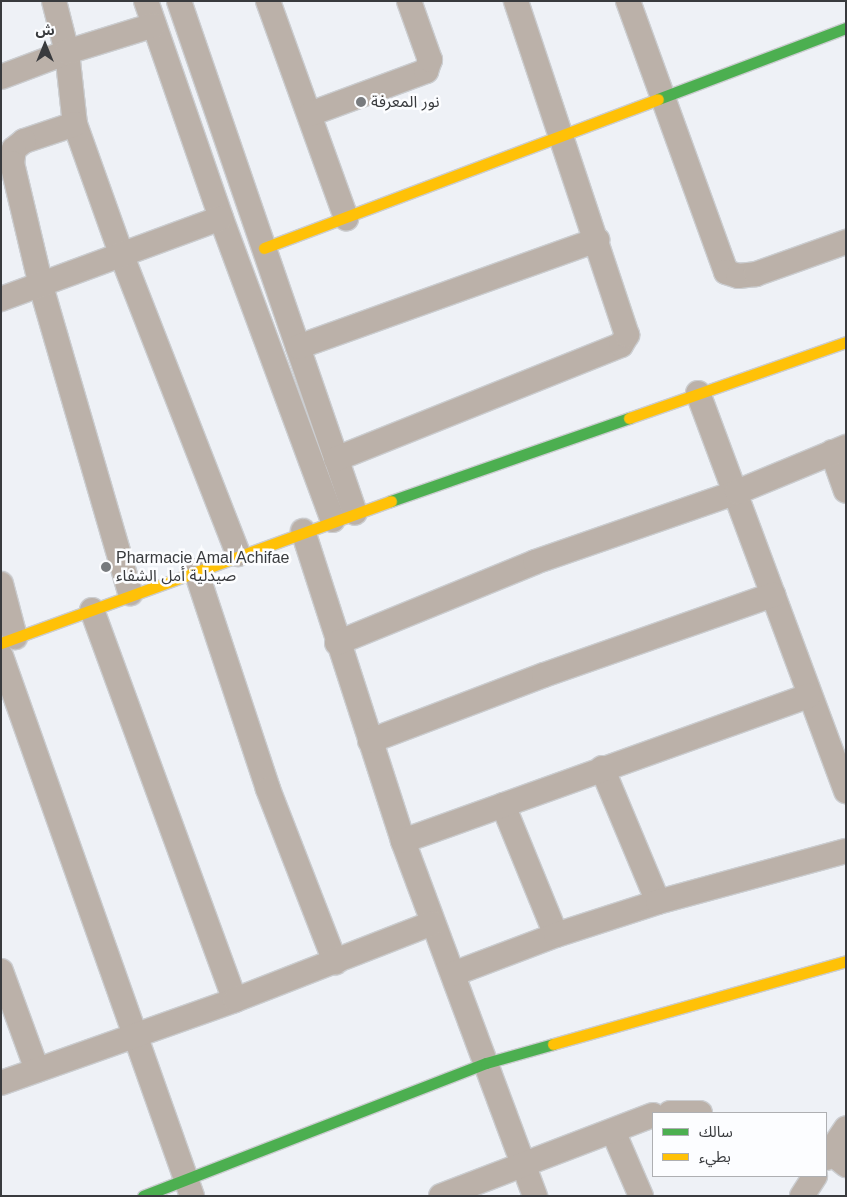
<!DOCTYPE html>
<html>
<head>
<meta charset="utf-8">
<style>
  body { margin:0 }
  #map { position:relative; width:847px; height:1197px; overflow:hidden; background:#eef1f6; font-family:Helvetica,"Noto Sans Arabic",sans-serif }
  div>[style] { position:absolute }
  .roads { filter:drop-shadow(1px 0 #cbcdd0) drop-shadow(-1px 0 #cbcdd0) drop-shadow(0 1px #cbcdd0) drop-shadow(0 -1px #cbcdd0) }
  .street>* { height:24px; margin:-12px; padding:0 12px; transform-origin:12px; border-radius:12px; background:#bbb1a9 }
  .fast>* { height:11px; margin:-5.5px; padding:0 5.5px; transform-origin:5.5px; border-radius:5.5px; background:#4caf50 }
  .slow>* { height:11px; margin:-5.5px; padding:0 5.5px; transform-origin:5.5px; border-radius:5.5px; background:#ffc107 }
  .dots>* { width:14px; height:14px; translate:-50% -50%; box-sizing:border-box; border:2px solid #fcfdff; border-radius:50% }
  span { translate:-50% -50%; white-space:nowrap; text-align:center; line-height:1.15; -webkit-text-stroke:5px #fcfdff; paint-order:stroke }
  .poi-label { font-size:16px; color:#393b3e }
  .left { translate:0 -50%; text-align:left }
  .frame { position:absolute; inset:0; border:2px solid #393b3e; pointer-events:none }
  .legend { position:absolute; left:652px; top:1112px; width:175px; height:65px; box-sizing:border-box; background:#fcfdff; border:1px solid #aeafb2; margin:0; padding:6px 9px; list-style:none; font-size:15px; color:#393b3e }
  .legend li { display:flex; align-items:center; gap:10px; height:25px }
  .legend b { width:25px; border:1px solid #aeafb2 }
  .north { position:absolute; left:20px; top:20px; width:50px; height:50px; -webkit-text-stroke:4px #fcfdff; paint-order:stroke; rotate:0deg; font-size:14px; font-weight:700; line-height:20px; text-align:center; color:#393b3e }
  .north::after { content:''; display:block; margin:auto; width:18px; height:22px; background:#393b3e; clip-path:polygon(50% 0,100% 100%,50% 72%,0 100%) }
</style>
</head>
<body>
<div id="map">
  <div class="roads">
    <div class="street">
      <i style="left:54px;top:1px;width:53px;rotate:75.7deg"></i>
      <i style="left:67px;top:52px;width:72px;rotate:83.7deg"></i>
      <i style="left:75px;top:124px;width:140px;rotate:70.4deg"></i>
      <i style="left:122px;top:256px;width:320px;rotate:68.7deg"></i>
      <i style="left:146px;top:1px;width:230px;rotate:70.9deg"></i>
      <i style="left:221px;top:218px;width:322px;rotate:69.7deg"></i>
      <i style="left:179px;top:1px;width:541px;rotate:71.03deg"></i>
      <i style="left:268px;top:1px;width:231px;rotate:70.2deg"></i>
      <i style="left:628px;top:1px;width:288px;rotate:70.1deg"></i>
      <i style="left:726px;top:272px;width:13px;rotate:18deg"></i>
      <i style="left:738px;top:276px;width:18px;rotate:-6deg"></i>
      <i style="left:756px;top:274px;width:96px;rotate:-19.6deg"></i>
      <i style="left:1px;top:77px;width:71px;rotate:-20.7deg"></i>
      <i style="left:67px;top:52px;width:91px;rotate:-17.2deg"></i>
      <i style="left:310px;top:114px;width:124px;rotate:-20.3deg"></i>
      <i style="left:426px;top:71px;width:12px;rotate:-70deg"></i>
      <i style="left:430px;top:60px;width:63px;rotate:-109.6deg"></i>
      <i style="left:75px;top:124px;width:54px;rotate:161.6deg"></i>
      <i style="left:24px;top:141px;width:13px;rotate:141deg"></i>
      <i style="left:14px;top:149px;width:14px;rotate:98deg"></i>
      <i style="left:12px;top:163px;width:126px;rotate:76.7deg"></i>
      <i style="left:41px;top:286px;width:320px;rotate:73.8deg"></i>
      <i style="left:1px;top:299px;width:234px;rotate:-20.2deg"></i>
      <i style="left:298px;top:347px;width:318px;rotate:-19.7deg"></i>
      <i style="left:698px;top:393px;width:425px;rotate:69.6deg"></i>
      <i style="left:832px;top:452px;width:41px;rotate:70.3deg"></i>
      <i style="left:336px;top:459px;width:307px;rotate:-21.8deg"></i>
      <i style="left:621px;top:345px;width:12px;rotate:-59deg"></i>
      <i style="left:627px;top:335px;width:352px;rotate:-108.4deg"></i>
      <i style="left:303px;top:531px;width:326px;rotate:72.1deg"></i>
      <i style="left:403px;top:841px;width:379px;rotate:69.6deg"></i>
      <i style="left:196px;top:571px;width:230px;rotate:71.7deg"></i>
      <i style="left:268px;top:789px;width:186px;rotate:68.8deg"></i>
      <i style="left:1px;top:584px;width:55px;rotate:75.2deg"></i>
      <i style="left:92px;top:610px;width:415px;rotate:69.9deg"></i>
      <i style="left:337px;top:643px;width:214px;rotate:-22.2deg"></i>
      <i style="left:535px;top:562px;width:214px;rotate:-19.1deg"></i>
      <i style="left:737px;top:492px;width:118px;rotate:-22.4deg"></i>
      <i style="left:1px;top:656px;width:573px;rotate:70.52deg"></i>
      <i style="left:370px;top:741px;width:186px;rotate:-20.8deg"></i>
      <i style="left:544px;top:675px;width:243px;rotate:-19.3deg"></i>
      <i style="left:602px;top:768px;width:145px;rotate:67.3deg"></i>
      <i style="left:503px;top:805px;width:140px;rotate:67.8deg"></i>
      <i style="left:403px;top:841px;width:431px;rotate:-19.7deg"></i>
      <i style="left:1px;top:971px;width:105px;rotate:70deg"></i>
      <i style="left:453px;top:974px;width:110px;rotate:-20.7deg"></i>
      <i style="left:556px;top:935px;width:107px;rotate:-17.9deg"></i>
      <i style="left:658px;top:902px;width:195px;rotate:-15.2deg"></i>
      <i style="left:1px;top:1083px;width:248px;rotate:-19.5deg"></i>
      <i style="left:235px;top:1000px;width:212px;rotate:-21.3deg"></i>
      <i style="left:670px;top:1113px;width:30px"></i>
      <i style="left:613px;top:1131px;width:71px;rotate:66.7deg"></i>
      <i style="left:830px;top:1152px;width:21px;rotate:39deg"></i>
      <i style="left:826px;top:1158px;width:36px;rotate:-56deg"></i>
      <i style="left:441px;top:1196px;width:227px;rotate:-20.9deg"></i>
      <i style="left:802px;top:1196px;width:24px;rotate:-57deg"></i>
    </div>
    <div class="fast">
      <i style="left:658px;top:99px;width:201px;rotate:-20.7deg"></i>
      <i style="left:391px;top:501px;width:252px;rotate:-19.2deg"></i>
      <i style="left:143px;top:1196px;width:368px;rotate:-21.2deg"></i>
      <i style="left:486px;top:1063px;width:70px;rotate:-15.8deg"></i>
    </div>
    <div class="slow">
      <i style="left:264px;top:248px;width:421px;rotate:-20.7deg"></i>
      <i style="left:629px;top:418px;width:230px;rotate:-19.3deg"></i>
      <i style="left:1px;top:643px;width:415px;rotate:-20deg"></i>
      <i style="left:553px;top:1044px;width:305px;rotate:-15.8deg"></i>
    </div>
  </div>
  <div class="dots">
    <i style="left:361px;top:102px;background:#787b7e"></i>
    <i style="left:106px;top:567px;background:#787b7e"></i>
  </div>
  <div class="poi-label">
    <span class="left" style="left:371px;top:102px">نور المعرفة</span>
    <span class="left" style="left:116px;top:567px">Pharmacie Amal Achifae<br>صيدلية أمل الشفاء</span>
  </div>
  <div class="frame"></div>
  <ul class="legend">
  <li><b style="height:6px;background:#4caf50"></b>سالك</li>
  <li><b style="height:6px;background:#ffc107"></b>بطيء</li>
  </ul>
  <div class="north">ش</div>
</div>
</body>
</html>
